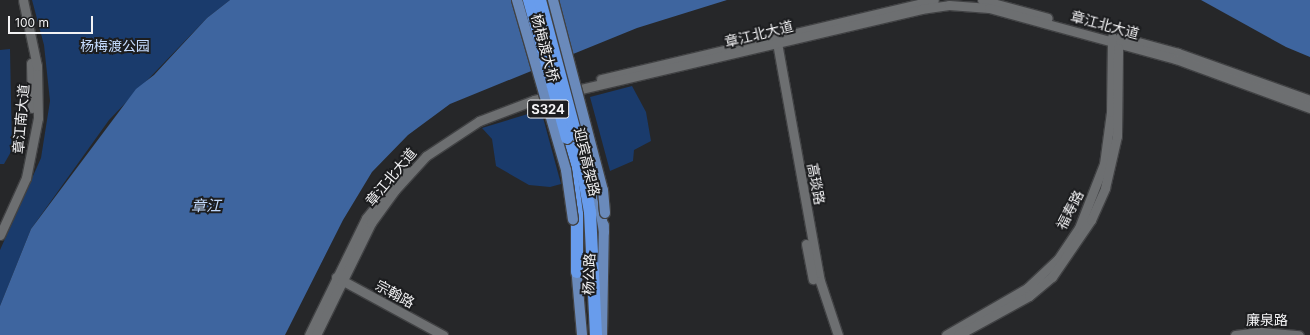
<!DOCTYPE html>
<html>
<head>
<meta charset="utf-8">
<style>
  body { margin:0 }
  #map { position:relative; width:1310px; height:335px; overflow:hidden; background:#262729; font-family:Inter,"Noto Sans SC",sans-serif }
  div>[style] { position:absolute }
  .green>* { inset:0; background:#1a3b6c }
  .water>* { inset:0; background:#3e659f }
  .roads { filter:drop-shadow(1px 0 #414244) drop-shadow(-1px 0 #414244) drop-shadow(0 1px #414244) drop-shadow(0 -1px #414244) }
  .secondary>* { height:9px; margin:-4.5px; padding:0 4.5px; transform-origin:4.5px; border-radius:4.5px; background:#6d6f71 }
  .primary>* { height:10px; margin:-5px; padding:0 5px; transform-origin:5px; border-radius:5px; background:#6a8abb }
  .highway>* { height:12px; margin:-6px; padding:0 6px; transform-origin:6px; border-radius:6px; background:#689cec }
  .bridges { filter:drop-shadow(1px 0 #414244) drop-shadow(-1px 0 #414244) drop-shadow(0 1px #414244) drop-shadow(0 -1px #414244) }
  .primary-bridge>* { height:10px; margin:-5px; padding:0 5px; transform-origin:5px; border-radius:5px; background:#6a8abb }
  .highway-bridge>* { height:12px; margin:-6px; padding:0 6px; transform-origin:6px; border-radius:6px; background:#689cec }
  span { translate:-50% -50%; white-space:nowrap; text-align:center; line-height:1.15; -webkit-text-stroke:4px #1c1d1f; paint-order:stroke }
  .shield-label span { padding:1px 3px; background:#1c1d1f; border:1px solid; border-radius:3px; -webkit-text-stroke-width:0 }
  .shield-label { font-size:13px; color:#f2f2f4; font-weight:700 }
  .street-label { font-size:14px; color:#f2f2f4 }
  .park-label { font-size:14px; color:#c6dcfe }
  .water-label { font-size:15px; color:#c1d8fa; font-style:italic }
  .scale { position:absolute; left:8px; top:16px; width:85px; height:18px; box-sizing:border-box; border:2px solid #f2f2f4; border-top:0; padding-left:5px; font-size:12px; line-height:14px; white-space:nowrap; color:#f2f2f4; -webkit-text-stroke:3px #1c1d1f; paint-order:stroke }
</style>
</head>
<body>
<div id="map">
  <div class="green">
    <i style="clip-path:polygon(32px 0,230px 0,207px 18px,109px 120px,31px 229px,0 306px,0 250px,41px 158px,50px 101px,44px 45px)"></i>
    <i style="clip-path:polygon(10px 49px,12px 150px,4px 164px,0 164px,0 50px)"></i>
    <i style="clip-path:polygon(632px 86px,646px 112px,651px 141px,634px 150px,633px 161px,610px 171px,590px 97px)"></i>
    <i style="clip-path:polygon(541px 110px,561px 184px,550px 187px,529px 185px,496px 166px,492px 139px,482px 128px)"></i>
  </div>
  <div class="water">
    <i style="clip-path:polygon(230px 0,727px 0,637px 28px,450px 104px,408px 135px,372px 172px,343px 220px,285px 335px,0 335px,0 306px,31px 229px,136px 89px,154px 75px,207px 18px)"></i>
    <i style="clip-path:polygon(1201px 0,1310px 0,1310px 57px,1286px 47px)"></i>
  </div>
  <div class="roads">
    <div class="secondary">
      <i style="left:982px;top:0;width:68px;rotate:15.3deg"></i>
      <i style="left:776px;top:37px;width:248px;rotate:79.8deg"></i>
      <i style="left:820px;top:281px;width:57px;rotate:71.6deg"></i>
      <i style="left:1120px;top:37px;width:60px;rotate:15.4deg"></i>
      <i style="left:1178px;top:53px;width:140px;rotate:19.6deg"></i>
      <i style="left:31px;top:63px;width:45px;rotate:88.7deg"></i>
      <i style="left:601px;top:79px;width:342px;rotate:-13.3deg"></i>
      <i style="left:0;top:235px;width:63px;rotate:-65.5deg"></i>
      <i style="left:26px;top:178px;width:61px;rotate:-78.7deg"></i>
      <i style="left:38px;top:118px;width:52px;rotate:-91.1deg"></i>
      <i style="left:37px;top:66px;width:67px;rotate:-102deg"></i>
      <i style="left:806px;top:244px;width:36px;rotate:79deg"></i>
      <i style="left:336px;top:277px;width:122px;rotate:28.5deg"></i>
      <i style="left:309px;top:335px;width:130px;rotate:-64deg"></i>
      <i style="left:366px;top:218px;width:63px;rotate:-50.8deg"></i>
      <i style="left:316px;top:335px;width:125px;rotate:-63.8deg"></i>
      <i style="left:371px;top:223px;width:41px;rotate:-54deg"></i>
      <i style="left:395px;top:190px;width:46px;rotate:-47.6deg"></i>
      <i style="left:426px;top:156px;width:64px;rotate:-33.4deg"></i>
      <i style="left:479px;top:121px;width:59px;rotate:-20.9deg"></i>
      <i style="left:534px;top:100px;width:398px;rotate:-13.2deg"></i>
      <i style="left:921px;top:9px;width:28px;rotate:-8deg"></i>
      <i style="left:949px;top:5px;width:40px;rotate:4.3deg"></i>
      <i style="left:989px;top:8px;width:194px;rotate:15.3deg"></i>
      <i style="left:1176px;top:59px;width:143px;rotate:20.1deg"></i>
      <i style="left:946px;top:335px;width:94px;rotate:-30.1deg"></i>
      <i style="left:1027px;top:288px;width:42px;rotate:-43.1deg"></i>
      <i style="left:1058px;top:259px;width:37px;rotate:-56deg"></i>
      <i style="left:1079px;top:228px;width:69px;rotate:-68.7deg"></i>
      <i style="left:1104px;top:164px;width:52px;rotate:-82.3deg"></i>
      <i style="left:1111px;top:112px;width:75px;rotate:-89.2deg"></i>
      <i style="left:958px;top:335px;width:81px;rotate:-28.8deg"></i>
      <i style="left:1029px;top:296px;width:30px;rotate:-40deg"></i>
      <i style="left:1052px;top:277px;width:69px;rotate:-55.6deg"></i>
      <i style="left:1091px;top:220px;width:35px;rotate:-66deg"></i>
      <i style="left:1105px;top:188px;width:53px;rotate:-77deg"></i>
      <i style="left:1117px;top:136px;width:88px;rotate:-89.3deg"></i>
      <i style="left:1235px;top:335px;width:26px;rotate:-7deg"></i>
      <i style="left:1261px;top:332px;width:38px;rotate:5deg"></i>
    </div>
    <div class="primary">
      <i style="left:594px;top:175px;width:58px;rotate:80deg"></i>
      <i style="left:576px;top:266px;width:69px;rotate:85deg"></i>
      <i style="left:602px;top:335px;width:110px;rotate:-89deg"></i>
    </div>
    <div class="highway">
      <i style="left:576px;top:135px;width:78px;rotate:79.7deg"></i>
      <i style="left:590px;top:212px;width:123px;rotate:87.2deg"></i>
      <i style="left:567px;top:138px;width:77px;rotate:82.5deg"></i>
      <i style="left:577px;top:214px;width:58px;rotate:90deg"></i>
    </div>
  </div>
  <div class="bridges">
    <div class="primary-bridge">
      <i style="left:517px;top:0;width:177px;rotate:73.9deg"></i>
      <i style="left:566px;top:170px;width:50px;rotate:82deg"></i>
      <i style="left:553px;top:0;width:196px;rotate:75.3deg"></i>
      <i style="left:603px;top:190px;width:23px;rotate:85deg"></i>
    </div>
    <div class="highway-bridge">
      <i style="left:529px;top:0;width:143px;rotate:74.6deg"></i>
      <i style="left:540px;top:0;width:140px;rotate:75.1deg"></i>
    </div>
  </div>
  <div class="shield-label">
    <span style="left:548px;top:109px">S324</span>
  </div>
  <div class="street-label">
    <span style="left:1105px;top:25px;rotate:15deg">章江北大道</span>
    <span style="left:759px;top:34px;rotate:-14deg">章江北大道</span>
    <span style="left:545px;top:48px;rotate:75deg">杨梅渡大桥</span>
    <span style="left:21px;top:119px;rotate:-85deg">章江南大道</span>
    <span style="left:587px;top:162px;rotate:77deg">迎宾高架路</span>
    <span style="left:391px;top:177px;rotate:-50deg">章江北大道</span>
    <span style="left:816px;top:184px;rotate:79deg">高琰路</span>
    <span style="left:1070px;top:210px;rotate:-63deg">福寿路</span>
    <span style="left:589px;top:274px;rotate:-88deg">杨公路</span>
    <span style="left:395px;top:294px;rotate:28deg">宗翰路</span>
    <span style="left:1267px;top:320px">廉泉路</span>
  </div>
  <div class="park-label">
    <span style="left:115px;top:46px">杨梅渡公园</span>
  </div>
  <div class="water-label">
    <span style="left:206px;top:206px">章江</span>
  </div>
  <div class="scale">100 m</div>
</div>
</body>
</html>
